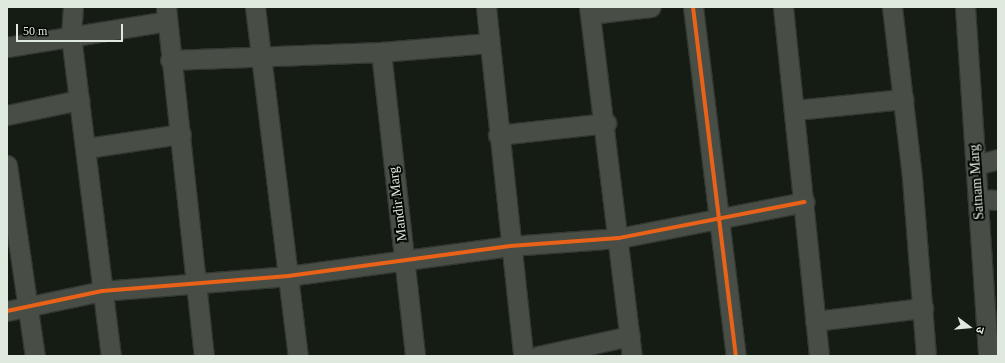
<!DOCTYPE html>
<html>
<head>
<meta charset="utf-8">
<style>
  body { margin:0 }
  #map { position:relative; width:1005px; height:363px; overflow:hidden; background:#151c14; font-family:"Times New Roman","Noto Sans Devanagari",serif }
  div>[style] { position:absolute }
  .roads { filter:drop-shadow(1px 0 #323731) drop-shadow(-1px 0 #323731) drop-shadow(0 1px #323731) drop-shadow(0 -1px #323731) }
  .minor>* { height:19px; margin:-9.5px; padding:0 9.5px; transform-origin:9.5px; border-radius:9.5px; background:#484d46 }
  .cycleway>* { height:4px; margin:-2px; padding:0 2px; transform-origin:2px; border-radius:2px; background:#ea6118 }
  span { translate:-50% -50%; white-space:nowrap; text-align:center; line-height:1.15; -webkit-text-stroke:4px #040803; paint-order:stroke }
  .street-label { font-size:14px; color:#e0e9de }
  .frame { position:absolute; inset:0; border:8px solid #e0e9de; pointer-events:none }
  .north { position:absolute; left:949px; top:307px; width:40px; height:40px; -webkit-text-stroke:3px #040803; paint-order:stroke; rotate:106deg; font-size:11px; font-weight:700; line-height:16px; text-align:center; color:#e0e9de }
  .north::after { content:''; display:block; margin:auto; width:14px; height:18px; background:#e0e9de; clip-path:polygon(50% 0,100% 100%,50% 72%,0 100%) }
  .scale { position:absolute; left:16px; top:24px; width:107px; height:18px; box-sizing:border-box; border:2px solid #e0e9de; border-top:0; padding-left:5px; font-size:12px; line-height:14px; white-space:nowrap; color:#e0e9de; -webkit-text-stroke:3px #040803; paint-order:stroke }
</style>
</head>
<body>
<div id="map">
  <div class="roads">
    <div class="minor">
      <i style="left:73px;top:7px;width:29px;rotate:94deg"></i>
      <i style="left:71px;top:36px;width:322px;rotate:82.9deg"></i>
      <i style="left:166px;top:7px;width:351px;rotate:83.8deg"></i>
      <i style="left:255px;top:7px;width:352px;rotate:83deg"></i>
      <i style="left:486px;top:7px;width:351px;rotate:83.9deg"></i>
      <i style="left:589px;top:7px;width:352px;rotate:83deg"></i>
      <i style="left:693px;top:7px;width:352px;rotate:83deg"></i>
      <i style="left:783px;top:7px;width:351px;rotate:84.1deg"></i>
      <i style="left:892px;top:7px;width:172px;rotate:83.3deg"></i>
      <i style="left:912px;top:178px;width:179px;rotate:85.5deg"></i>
      <i style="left:965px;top:7px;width:350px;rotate:86.2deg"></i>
      <i style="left:590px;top:14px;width:61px;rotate:-6.5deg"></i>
      <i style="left:7px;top:47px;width:162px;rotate:-9.2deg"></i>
      <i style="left:381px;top:52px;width:306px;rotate:83.6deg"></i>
      <i style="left:170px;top:60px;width:211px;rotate:-2.2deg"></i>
      <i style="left:381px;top:52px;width:108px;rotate:-4.8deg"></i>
      <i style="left:795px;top:110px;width:109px;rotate:-5.8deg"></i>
      <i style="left:7px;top:115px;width:74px;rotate:-11.8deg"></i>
      <i style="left:498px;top:135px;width:109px;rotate:-6.3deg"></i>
      <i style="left:87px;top:148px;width:95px;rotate:-8.5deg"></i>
      <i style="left:7px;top:165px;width:193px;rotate:81.7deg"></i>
      <i style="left:976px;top:165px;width:23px;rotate:-15deg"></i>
      <i style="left:978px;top:199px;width:20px;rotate:3deg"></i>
      <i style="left:7px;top:311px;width:97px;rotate:-11.9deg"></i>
      <i style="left:102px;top:291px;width:187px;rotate:-4.6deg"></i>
      <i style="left:288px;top:276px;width:224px;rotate:-7.7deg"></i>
      <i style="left:510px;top:246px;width:109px;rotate:-4.2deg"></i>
      <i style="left:619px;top:238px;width:189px;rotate:-11deg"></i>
      <i style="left:815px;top:321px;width:109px;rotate:-6.9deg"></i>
      <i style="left:538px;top:356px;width:94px;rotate:-12.3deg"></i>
    </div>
  </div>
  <div class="cycleway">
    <i style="left:693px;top:7px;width:352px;rotate:83deg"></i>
    <i style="left:7px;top:311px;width:97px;rotate:-11.9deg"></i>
    <i style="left:102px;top:291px;width:187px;rotate:-4.6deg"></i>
    <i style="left:288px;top:276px;width:224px;rotate:-7.7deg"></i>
    <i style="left:510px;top:246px;width:109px;rotate:-4.2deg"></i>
    <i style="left:619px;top:238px;width:189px;rotate:-11deg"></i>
  </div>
  <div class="street-label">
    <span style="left:977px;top:182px;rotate:-94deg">Satnam Marg</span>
    <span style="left:398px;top:204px;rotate:-97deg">Mandir Marg</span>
  </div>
  <div class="frame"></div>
  <div class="north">उ</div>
  <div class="scale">50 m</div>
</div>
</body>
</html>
